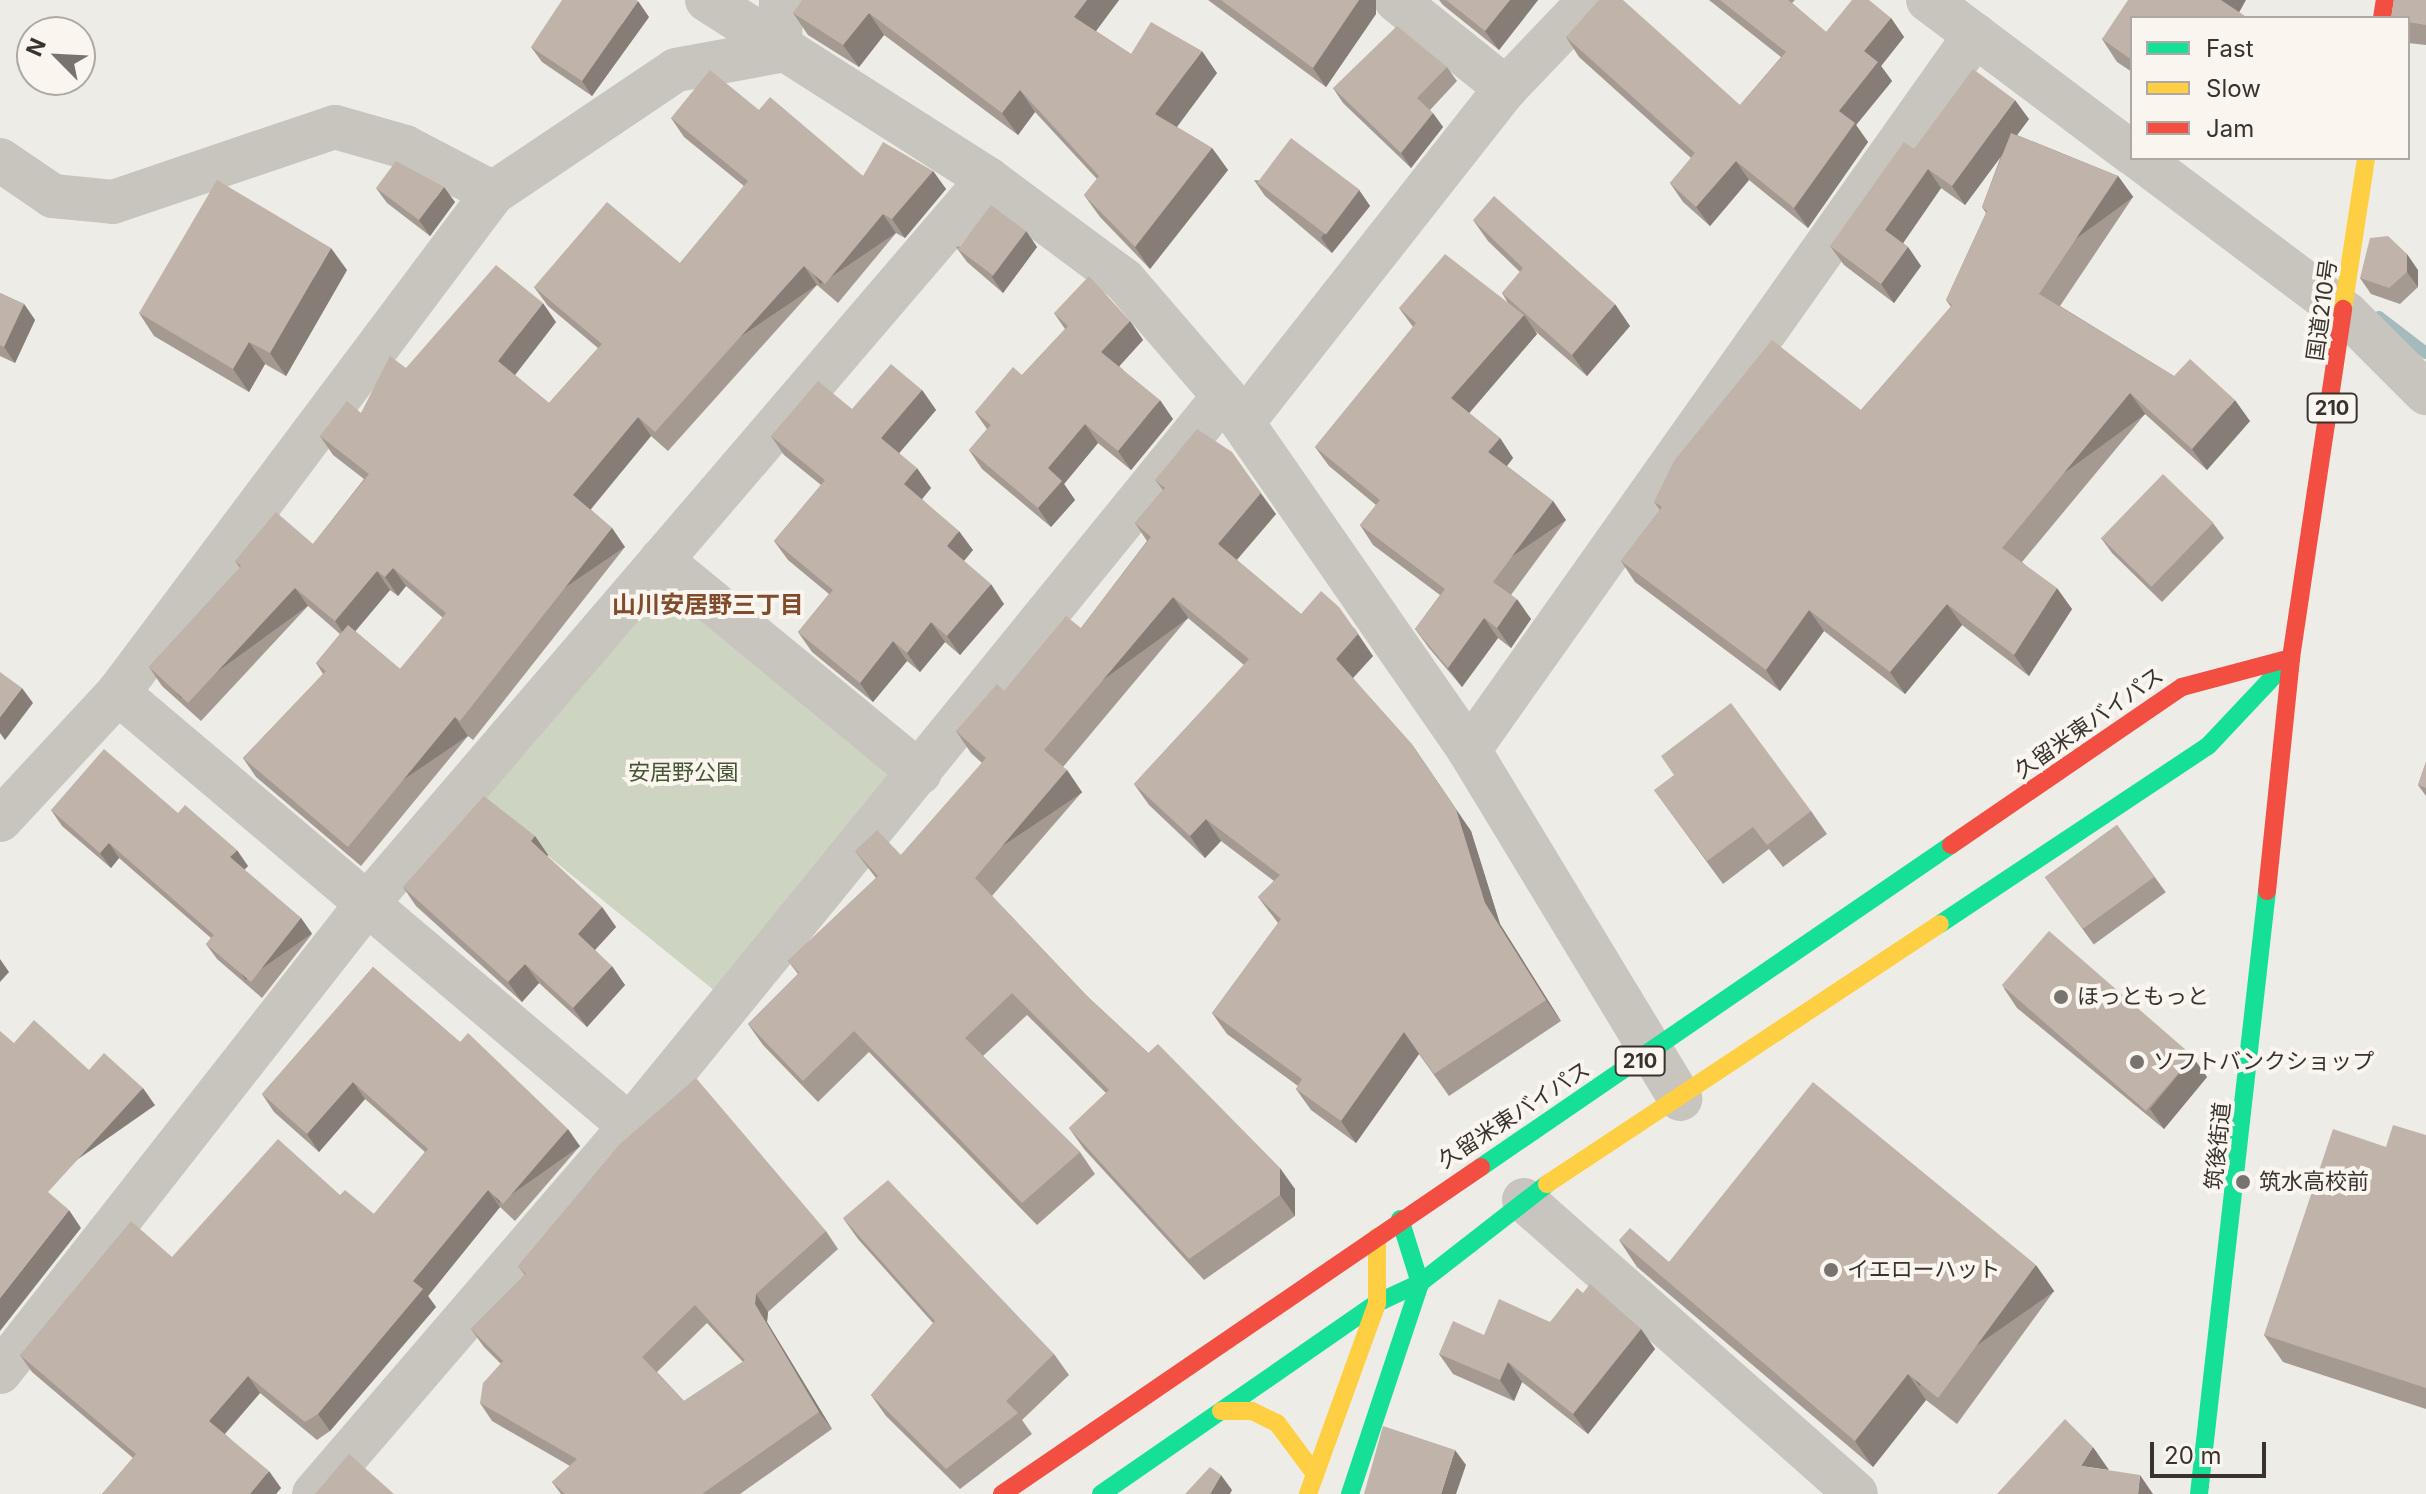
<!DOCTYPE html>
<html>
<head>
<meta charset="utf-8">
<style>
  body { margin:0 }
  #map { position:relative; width:2426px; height:1494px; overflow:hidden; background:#eeece6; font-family:Inter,"Noto Sans JP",sans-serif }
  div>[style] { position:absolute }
  .green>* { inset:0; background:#ced4c2; transform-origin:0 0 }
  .stream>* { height:12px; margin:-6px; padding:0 6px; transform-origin:6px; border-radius:6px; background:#a4bbbd }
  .street>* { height:44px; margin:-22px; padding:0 22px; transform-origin:22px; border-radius:22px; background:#c8c4be }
  .fast>* { height:18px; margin:-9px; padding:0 9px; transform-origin:9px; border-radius:9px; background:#16e098 }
  .slow>* { height:18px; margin:-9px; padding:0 9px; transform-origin:9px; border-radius:9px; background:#ffcf43 }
  .jam>* { height:18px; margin:-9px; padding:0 9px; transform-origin:9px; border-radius:9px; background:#f24e42 }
  .wall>* { inset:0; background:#a59a92; transform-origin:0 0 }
  .shaded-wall>* { inset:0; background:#867d77; transform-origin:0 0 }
  .building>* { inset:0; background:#c0b3aa; transform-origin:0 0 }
  .dots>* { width:22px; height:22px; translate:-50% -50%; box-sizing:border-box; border:4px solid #faf6ef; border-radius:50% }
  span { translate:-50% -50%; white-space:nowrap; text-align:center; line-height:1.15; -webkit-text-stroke:8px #faf6ef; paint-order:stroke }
  .shield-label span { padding:2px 6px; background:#faf6ef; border:2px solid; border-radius:6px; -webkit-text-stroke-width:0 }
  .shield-label { font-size:20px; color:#39322d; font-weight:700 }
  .street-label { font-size:22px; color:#39322d }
  .park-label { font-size:22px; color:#453 }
  .poi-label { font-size:22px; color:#39322d }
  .left { translate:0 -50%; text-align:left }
  .neighbourhood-label { font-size:24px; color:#804c2d; font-weight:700 }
  .legend { position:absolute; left:2130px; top:16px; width:280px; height:144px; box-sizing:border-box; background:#faf6ef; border:2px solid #ada8a1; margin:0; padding:10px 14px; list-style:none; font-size:24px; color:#39322d }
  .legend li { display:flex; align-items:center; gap:16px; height:40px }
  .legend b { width:40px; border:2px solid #ada8a1 }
  .north { position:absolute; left:16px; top:16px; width:80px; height:80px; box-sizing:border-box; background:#faf6ef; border:2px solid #ada8a1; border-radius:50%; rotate:294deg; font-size:22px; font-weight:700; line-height:32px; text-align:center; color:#39322d }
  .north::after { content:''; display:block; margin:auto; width:28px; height:36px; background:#78736e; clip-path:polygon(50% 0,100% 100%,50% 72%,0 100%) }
  .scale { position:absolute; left:2150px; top:1442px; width:116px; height:36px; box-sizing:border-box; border:4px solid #39322d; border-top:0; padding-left:10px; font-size:24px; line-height:28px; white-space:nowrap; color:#39322d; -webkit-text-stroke:6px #faf6ef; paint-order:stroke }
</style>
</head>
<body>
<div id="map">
  <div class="green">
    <i style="left:661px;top:560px;width:335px;height:301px;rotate:39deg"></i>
  </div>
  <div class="stream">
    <i style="left:2379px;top:317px;width:59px;rotate:37.5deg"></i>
  </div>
  <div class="street">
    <i style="left:707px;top:0;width:333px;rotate:32.5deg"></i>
    <i style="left:988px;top:179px;width:169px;rotate:36.6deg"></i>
    <i style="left:1124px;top:280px;width:153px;rotate:49.2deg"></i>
    <i style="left:1224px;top:396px;width:431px;rotate:55.3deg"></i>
    <i style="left:1469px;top:750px;width:408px;rotate:58.8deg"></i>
    <i style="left:1396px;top:0;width:141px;rotate:38.7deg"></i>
    <i style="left:1928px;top:0;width:255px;rotate:36.9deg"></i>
    <i style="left:780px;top:51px;width:51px;rotate:-88.9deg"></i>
    <i style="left:2139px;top:158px;width:260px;rotate:36.9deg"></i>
    <i style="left:2347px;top:314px;width:112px;rotate:45deg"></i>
    <i style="left:0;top:160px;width:64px;rotate:34.2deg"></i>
    <i style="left:53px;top:196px;width:60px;rotate:5.7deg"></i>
    <i style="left:113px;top:202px;width:234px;rotate:-18.7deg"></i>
    <i style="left:335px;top:127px;width:73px;rotate:15.9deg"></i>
    <i style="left:405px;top:147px;width:99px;rotate:27.6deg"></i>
    <i style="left:1243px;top:422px;width:425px;rotate:-51.8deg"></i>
    <i style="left:1506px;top:88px;width:122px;rotate:-46.3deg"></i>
    <i style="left:661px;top:560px;width:335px;rotate:39.4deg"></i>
    <i style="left:118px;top:693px;width:671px;rotate:40.22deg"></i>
    <i style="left:1469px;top:750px;width:876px;rotate:-54.71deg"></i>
    <i style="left:0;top:820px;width:173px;rotate:-47.1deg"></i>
    <i style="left:118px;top:693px;width:625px;rotate:-53.13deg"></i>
    <i style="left:493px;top:193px;width:220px;rotate:-33.9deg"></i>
    <i style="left:676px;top:70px;width:106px;rotate:-10.4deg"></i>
    <i style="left:1524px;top:1200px;width:443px;rotate:41.5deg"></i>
    <i style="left:0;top:1372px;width:593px;rotate:-51.91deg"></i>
    <i style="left:366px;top:905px;width:956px;rotate:-49.41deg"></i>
    <i style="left:314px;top:1494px;width:485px;rotate:-49.3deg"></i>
    <i style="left:630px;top:1126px;width:941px;rotate:-50.86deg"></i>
  </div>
  <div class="fast">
    <i style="left:1940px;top:924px;width:322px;rotate:-33.6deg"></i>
    <i style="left:2208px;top:746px;width:121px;rotate:-46.7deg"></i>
    <i style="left:1481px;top:1167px;width:570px;rotate:-34.42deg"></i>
    <i style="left:1101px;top:1494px;width:336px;rotate:-34.7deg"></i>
    <i style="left:1377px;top:1303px;width:47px;rotate:-24.9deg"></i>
    <i style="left:1420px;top:1283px;width:161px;rotate:-37.9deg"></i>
    <i style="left:1350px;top:1494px;width:222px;rotate:-71.6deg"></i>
    <i style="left:1420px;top:1283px;width:67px;rotate:-107.4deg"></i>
    <i style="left:2199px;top:1494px;width:607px;rotate:-83.57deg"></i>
  </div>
  <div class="slow">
    <i style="left:2343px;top:309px;width:153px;rotate:-81.3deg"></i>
    <i style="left:1547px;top:1184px;width:471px;rotate:-33.5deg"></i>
    <i style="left:1221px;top:1411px;width:31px"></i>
    <i style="left:1252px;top:1411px;width:28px;rotate:26deg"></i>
    <i style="left:1277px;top:1423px;width:64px;rotate:53.3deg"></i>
    <i style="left:1308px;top:1494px;width:203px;rotate:-70.1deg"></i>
    <i style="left:1377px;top:1303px;width:66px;rotate:-90deg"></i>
  </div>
  <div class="jam">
    <i style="left:2382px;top:18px;width:18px;rotate:-81deg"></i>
    <i style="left:2291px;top:658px;width:353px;rotate:-81.5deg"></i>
    <i style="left:1951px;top:845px;width:280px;rotate:-34.4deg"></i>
    <i style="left:2182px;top:687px;width:113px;rotate:-14.9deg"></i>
    <i style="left:2267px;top:891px;width:234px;rotate:-84.1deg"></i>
    <i style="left:1002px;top:1494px;width:580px;rotate:-34.32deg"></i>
  </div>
  <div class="wall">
    <i style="clip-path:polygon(803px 0,1119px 0,1096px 31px,1131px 54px,1217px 73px,1177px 127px,1212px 148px,1228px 170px,1150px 269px,1100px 217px,1084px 195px,1097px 179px,1035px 112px,1018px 135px,884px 35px,859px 67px,808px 35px,793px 13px)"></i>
    <i style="clip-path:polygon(1208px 0,1376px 0,1376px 14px,1326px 87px)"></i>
    <i style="clip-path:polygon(1439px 0,1538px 0,1499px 50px,1443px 5px)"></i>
    <i style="clip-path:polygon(1709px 0,1795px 0,1792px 3px,1826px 32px,1891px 18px,1904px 37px,1881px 66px,1892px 81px,1856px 125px,1868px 142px,1808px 228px,1749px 180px,1710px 226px,1683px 202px,1670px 183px,1691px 158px,1579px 57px,1566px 37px,1740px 105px,1781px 57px)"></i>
    <i style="clip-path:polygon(2426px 0,2426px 45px,2408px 43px,2408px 18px)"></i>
    <i style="clip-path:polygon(649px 17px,592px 96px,542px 62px,531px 47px)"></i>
    <i style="clip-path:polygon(2132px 18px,2132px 72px,2117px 62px,2102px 39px)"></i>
    <i style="clip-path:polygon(1447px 67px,1457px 81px,1430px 110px,1443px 127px,1411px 168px,1343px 103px,1333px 88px)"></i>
    <i style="clip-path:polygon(evenodd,759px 110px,863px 176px,933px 171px,946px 189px,905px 238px,896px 233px,838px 303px,817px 285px,668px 451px,651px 436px,590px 509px,612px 528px,625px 547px,473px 740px,468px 736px,361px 866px,256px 777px,243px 758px,323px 674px,316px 663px,340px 634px,308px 606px,201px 721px,162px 686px,149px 667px,240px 568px,235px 561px,313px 544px,364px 479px,333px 455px,320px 436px,361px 413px,406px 368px,556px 322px,515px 375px,549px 403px,598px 348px,548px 306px,534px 287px,680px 263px,744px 186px,684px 137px,671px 118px,759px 110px,406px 586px,443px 618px,400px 669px,355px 631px,390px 590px,398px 596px,406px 586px)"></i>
    <i style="clip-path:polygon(2029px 119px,2017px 135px,2118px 176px,2133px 197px,2060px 306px,2174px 376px,2250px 421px,2207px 470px,2145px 414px,2022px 562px,2072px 609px,2029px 676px,1962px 625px,1905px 694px,1824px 631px,1780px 691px,1635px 582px,1621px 561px,1660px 510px,1654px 502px,1861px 410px,1951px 307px,1946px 300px,1986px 213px,1982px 207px,2001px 156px,1965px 205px,1941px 188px,1903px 243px,1908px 247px,1921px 266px,1894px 303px,1844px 265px,1830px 246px,1914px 149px)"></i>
    <i style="clip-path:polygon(1254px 180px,1359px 190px,1370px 206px,1332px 253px,1265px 196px)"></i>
    <i style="clip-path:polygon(376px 188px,455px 202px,430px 236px,387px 203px)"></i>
    <i style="clip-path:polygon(1473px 220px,1630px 326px,1587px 376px,1535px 331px,1537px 334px,1469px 413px,1500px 438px,1513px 458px,1507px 466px,1553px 501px,1566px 520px,1511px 595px,1531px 619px,1511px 648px,1498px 638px,1462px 687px,1429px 648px,1415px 629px,1440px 595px,1373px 545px,1360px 525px,1376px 505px,1329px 466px,1315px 447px,1413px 327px,1399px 308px,1508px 303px,1502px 293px,1520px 272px,1488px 241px)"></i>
    <i style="clip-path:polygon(1026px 231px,1037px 247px,1003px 293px,967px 262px,956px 247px)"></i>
    <i style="clip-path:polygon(347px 270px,286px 376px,265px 364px,249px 392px,154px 336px,139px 313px)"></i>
    <i style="clip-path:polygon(2418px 270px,2418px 287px,2400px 304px,2371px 294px,2360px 278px)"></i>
    <i style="clip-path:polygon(0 293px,24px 304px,35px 320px,15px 363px,0 356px)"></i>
    <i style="clip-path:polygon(1054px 313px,1130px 321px,1143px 340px,1119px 366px,1173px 419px,1131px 470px,1098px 443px,1064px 484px,1075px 500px,1051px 527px,982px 469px,969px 450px,987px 429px,975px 412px,1022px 375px,1065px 329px)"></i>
    <i style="clip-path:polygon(922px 390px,936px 410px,899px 453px,931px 488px,922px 499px,973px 550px,964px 561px,1004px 604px,960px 655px,945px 642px,920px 672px,907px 661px,873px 702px,812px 652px,798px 632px,829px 594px,788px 560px,774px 541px,821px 485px,784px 455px,771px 436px,852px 409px)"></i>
    <i style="clip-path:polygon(1155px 480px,1276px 514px,1237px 560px,1301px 614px,1373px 656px,1353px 678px,1471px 831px,1500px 924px,1561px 1021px,1449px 1096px,1419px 1054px,1356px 1143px,1311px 1110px,1296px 1089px,1298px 1086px,1227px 1034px,1212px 1013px,1278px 923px,1258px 897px,1274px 881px,1221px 841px,1205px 858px,1149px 805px,1134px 784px,1244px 665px,1188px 618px,1063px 767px,1067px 770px,1082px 792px,992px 896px,1087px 996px,1295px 1189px,1295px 1216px,1204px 1280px,1084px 1149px,1069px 1128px,1106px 1093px,1027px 1015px,983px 1056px,1080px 1152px,1095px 1174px,1037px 1225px,869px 1052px,818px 1102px,763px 1045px,748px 1024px,798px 974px,788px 961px,876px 878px,855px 851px,901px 855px,982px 763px,971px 753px,956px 731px,1081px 628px,1147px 541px,1135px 523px,1163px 490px)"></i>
    <i style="clip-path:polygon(2213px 523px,2224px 538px,2162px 602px,2112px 553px,2101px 538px)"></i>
    <i style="clip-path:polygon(2426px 762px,2426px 796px,2418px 785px)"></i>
    <i style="clip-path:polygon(1654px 790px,1811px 811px,1827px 834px,1783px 867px,1769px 849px,1723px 884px)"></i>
    <i style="clip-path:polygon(51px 810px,178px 813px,248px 866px,244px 870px,301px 918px,312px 934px,262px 998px,217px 959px,206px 944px,211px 938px,119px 858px,111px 868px,62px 826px)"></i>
    <i style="left:2117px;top:825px;width:83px;height:89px;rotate:54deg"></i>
    <i style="clip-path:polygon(535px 836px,548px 855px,547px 856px,602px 907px,616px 927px,595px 950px,625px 985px,587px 1027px,539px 983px,522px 1002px,416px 906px,403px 887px)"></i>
    <i style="clip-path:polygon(373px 967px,580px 1146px,515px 1221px,500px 1207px,428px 1296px,436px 1307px,330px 1431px,317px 1440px,260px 1393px,225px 1434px,281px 1488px,276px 1494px,102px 1494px,133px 1458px,32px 1372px,20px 1355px,172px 1257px,340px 1195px,374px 1214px,425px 1152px,365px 1099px,319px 1152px,274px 1112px,262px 1094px)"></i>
    <i style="clip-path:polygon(2003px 987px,2207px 1077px,2164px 1129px,2017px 1008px)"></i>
    <i style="clip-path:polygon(2426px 1135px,2426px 1409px,2283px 1362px,2264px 1335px,2386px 1147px)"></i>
    <i style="clip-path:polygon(843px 1218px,1054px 1354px,1069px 1375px,1022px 1420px,1032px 1434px,960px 1489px,886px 1416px,871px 1395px,933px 1323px,858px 1239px)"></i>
    <i style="clip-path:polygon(evenodd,826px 1231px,838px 1249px,768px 1312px,767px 1322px,832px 1429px,740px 1494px,561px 1494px,552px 1482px,570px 1466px,492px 1421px,480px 1403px,501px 1364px,484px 1347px,471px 1329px,525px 1275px,518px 1266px,826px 1231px,707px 1323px,743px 1362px,684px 1401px,657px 1372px,707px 1323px)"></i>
    <i style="clip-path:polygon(1619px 1240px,1669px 1262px,2054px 1291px,1957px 1424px,1926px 1400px,1873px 1467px,1637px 1267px)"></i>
    <i style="clip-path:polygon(1583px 1293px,1641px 1329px,1655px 1349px,1588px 1434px,1522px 1382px,1514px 1401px,1453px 1374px,1439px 1354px,1484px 1335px,1550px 1322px)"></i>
  </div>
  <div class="shaded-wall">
    <i style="clip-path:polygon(1087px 0,1119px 0,1090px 39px,1074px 17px)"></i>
    <i style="clip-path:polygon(1359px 0,1376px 0,1376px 14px,1326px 87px,1313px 68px)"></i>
    <i style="clip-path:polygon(1510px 0,1538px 0,1499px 50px,1485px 31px)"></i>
    <i style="clip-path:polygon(2219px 0,2246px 0,2236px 18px)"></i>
    <i style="clip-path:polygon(638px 1px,649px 17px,592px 96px,582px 81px)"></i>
    <i style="clip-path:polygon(869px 13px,884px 35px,859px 67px,843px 45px)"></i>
    <i style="clip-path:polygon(1891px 18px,1904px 37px,1881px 66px,1892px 81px,1856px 125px,1868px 142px,1808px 228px,1794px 208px,1864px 51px)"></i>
    <i style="clip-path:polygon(1202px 51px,1217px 73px,1170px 136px,1155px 114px)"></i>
    <i style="clip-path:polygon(1020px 90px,1035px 112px,1018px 135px,1002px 113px)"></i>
    <i style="clip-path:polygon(2015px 100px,2029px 119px,1965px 205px,1952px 186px)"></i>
    <i style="clip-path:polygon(1433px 113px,1443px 127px,1411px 168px,1401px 153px)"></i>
    <i style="clip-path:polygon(1212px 148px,1228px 170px,1150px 269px,1135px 247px)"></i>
    <i style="clip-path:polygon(1736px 161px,1749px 180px,1710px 226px,1696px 207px)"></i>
    <i style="clip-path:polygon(1928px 169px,1941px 188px,1899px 249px,1885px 230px)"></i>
    <i style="clip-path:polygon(933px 171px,946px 189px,905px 238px,892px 219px)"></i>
    <i style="left:2118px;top:176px;width:26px;height:142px;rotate:54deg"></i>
    <i style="clip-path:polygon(444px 187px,455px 202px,430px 236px,419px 220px)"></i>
    <i style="clip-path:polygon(1359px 190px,1370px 206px,1332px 253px,1321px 238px)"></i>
    <i style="left:883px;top:214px;width:23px;height:91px;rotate:56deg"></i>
    <i style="clip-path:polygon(1026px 231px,1037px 247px,1003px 293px,992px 277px)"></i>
    <i style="clip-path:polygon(1908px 247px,1921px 266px,1894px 303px,1881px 284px)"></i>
    <i style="clip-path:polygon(331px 248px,347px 270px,286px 376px,270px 353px)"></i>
    <i style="clip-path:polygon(2407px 254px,2418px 270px,2418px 287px,2407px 272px)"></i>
    <i style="left:804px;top:266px;width:23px;height:223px;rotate:56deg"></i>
    <i style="clip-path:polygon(543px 303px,556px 322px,511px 380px,498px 361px)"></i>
    <i style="clip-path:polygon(24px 304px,35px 320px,15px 363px,4px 347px)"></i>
    <i style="clip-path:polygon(1615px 304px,1630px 326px,1587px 376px,1572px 355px)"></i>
    <i style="clip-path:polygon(1524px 315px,1537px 334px,1465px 418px,1451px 398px)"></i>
    <i style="clip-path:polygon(1130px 321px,1143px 340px,1115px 371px,1101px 352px)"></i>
    <i style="clip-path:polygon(249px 342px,265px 364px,249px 392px,233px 369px)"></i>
    <i style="clip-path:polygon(922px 390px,936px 410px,895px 458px,881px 438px)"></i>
    <i style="left:2130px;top:393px;width:26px;height:201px;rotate:54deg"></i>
    <i style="clip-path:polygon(1160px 400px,1173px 419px,1131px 470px,1118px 451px)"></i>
    <i style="clip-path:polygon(2235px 400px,2250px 421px,2207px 470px,2192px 449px)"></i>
    <i style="clip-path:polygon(638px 417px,651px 436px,587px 514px,573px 495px)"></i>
    <i style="clip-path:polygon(1085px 424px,1098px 443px,1064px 484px,1075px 500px,1051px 527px,1038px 508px,1048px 468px)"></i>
    <i style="clip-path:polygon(1500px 438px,1513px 458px,1502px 472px,1488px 452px)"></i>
    <i style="clip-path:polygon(917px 468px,931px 488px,918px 504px,904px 484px)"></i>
    <i style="clip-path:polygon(1247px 474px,1276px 514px,1232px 565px,1218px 544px)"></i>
    <i style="left:1553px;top:501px;width:23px;height:101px;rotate:56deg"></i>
    <i style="left:612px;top:528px;width:23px;height:246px;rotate:56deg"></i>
    <i style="clip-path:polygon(959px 531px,973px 550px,960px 565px,947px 546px)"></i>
    <i style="clip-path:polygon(393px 568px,406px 586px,398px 596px,385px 577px)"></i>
    <i style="clip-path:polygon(377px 571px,390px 590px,348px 640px,335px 621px)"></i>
    <i style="clip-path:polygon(991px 584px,1004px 604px,960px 655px,947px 636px)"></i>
    <i style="left:295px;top:588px;width:22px;height:157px;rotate:54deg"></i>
    <i style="clip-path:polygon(2057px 588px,2072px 609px,2029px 676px,2014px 655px)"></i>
    <i style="left:1173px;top:597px;width:26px;height:200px;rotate:54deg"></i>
    <i style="clip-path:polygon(1517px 599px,1531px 619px,1511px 648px,1497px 628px)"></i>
    <i style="clip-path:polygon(1947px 604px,1962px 625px,1905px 694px,1890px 672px)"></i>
    <i style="clip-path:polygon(1809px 610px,1824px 631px,1780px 691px,1766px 670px)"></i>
    <i style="clip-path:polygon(1484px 618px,1498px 638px,1462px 687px,1448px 668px)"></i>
    <i style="clip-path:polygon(931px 622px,945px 642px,920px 672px,907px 653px)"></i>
    <i style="clip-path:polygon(1354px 628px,1373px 656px,1351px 680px,1336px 659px)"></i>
    <i style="clip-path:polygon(893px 641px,907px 661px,873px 702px,860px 683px)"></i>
    <i style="clip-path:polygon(22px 688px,33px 703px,5px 740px,0 733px,0 717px)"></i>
    <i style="left:455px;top:717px;width:23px;height:168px;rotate:56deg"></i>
    <i style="clip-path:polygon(1411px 743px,1471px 831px,1500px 924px,1561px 1021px,1546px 1000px,1485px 903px)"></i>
    <i style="left:1067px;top:770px;width:27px;height:142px;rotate:56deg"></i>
    <i style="clip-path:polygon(1206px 819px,1221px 841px,1205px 858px,1190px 836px)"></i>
    <i style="clip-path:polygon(535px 836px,548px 855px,544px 860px,531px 841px)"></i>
    <i style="clip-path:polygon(109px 843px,119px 858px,111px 868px,100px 853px)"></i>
    <i style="clip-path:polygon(237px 850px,248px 866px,241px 873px,230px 857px)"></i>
    <i style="clip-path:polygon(602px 907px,616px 927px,592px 953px,578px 934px)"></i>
    <i style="left:301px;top:918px;width:19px;height:81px;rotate:55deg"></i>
    <i style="clip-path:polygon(0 959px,9px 972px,0 982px)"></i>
    <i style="clip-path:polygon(525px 964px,539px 983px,522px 1002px,508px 982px)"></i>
    <i style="clip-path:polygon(612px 966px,625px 985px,587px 1027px,573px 1008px)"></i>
    <i style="clip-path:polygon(1404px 1032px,1419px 1054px,1356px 1143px,1341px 1121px)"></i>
    <i style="clip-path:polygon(2193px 1057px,2207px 1077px,2164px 1129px,2150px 1109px)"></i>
    <i style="clip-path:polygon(353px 1082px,365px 1099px,319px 1152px,307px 1134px)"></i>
    <i style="left:143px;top:1088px;width:21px;height:141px;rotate:55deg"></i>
    <i style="left:568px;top:1129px;width:21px;height:99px;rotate:55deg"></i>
    <i style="clip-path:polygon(1280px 1168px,1295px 1189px,1295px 1216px,1280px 1195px)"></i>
    <i style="clip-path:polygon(488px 1190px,500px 1207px,428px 1296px,436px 1307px,330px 1431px,318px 1414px,413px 1281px)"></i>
    <i style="clip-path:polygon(69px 1210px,81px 1228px,0 1331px,0 1298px)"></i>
    <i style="left:2036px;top:1265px;width:32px;height:165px;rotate:55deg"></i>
    <i style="clip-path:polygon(756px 1294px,768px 1312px,767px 1322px,832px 1429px,819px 1412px,755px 1304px)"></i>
    <i style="clip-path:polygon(1641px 1329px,1655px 1349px,1588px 1434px,1573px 1414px)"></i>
    <i style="clip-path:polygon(1508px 1362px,1522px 1382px,1514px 1401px,1500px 1380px)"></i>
    <i style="clip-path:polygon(1908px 1374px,1926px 1400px,1873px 1467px,1855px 1441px)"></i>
    <i style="clip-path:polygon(248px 1376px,260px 1393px,221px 1438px,209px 1421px)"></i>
    <i style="clip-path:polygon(2093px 1447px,2109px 1470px,2081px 1466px)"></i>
    <i style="clip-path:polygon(1455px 1450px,1466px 1465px,1456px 1494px,1441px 1494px)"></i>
    <i style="clip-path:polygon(269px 1471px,281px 1488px,276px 1494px,250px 1494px)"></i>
    <i style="clip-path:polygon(1221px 1475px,1232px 1490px,1230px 1494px,1210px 1494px)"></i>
    <i style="clip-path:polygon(2140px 1475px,2153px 1494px,2138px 1494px)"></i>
  </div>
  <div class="building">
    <i style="clip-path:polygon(562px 0,636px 0,638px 1px,582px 81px,531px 47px)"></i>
    <i style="clip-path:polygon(803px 0,1087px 0,1074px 17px,1131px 54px,1151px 22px,1202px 51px,1155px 114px,1212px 148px,1135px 247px,1084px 195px,1099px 176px,1020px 90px,1002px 113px,869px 13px,843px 45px,793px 13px)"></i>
    <i style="clip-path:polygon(1221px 0,1359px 0,1313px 68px)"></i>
    <i style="clip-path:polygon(1446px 0,1510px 0,1485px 31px)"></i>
    <i style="clip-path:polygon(1599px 0,1623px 0,1740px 105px,1786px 52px,1720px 0,1788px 0,1826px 32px,1852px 0,1869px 0,1891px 18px,1864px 51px,1878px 62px,1839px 111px,1855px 123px,1794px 208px,1736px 161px,1696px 207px,1670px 183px,1695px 153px,1566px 37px)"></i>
    <i style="clip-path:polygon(2128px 0,2221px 0,2248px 18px,2132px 18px,2132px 60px,2102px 39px)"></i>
    <i style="clip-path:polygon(2394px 0,2426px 0,2426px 25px,2408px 22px,2408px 18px,2391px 18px)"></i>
    <i style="clip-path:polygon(1397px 26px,1447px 67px,1417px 98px,1433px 113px,1401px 153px,1333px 88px)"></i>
    <i style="clip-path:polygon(1973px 69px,2015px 100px,1952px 186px,1928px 169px,1885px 230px,1908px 247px,1881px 284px,1830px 246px,1904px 142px,1914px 149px)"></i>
    <i style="clip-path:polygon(710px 70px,759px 110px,770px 97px,863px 176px,883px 142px,933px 171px,892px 219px,883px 214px,825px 284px,804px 266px,655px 432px,638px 417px,573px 495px,612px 528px,460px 721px,455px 717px,348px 847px,243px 758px,326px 671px,316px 663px,348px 625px,400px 669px,446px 613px,393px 568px,385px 577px,377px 571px,335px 621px,295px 588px,188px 703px,149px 667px,241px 566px,235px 561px,276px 512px,313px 544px,369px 474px,320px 436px,347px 401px,361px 413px,390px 356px,406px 368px,496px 265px,543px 303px,498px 361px,549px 403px,602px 344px,534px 287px,607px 202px,680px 263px,748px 181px,671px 118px)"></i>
    <i style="clip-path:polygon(2011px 133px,2118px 176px,2039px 294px,2174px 376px,2190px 359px,2235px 400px,2192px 449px,2130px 393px,2002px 548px,2057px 588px,2014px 655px,1947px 604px,1890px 672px,1809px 610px,1766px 670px,1621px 561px,1662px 507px,1654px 502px,1674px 461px,1772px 340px,1861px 410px,1952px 305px,1946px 300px,1987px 211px,1982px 207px)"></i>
    <i style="left:1291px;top:138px;width:86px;height:56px;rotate:37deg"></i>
    <i style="clip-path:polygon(396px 161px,444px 187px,419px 220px,376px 188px)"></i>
    <i style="clip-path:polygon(217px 180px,331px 248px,270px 353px,249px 342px,233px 369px,139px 313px)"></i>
    <i style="clip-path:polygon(1494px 196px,1615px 304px,1572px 355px,1502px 293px,1523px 268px,1473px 220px)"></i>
    <i style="left:991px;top:205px;width:44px;height:55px;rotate:37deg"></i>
    <i style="clip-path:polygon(2388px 236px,2407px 254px,2407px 272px,2389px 288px,2360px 278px,2370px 238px)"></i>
    <i style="clip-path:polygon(1445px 254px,1524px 315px,1451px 398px,1500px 438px,1488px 452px,1553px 501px,1493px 582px,1517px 599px,1497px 628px,1484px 618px,1448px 668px,1415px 629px,1445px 589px,1360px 525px,1380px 500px,1315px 447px,1416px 323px,1399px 308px)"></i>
    <i style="clip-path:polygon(1089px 276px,1130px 321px,1101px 352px,1160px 400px,1118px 451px,1085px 424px,1048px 468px,1062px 481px,1038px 508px,969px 450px,991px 425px,975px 412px,1013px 367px,1022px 375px,1068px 326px,1054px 313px)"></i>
    <i style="clip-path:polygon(0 293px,24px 304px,4px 347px,0 345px)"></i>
    <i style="clip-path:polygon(891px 364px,922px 390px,881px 438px,917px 468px,904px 484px,959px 531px,947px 546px,991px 584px,947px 636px,931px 622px,907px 653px,893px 641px,860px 683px,798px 632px,833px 590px,774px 541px,825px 480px,771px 436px,818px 381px,852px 409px)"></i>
    <i style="clip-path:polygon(1197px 429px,1232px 452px,1261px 493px,1218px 544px,1301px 614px,1321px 591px,1339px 607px,1358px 634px,1336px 659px,1411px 743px,1456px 809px,1485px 903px,1546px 1000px,1434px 1074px,1404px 1032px,1341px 1121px,1296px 1089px,1302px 1079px,1212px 1013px,1281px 919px,1258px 897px,1280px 875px,1206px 819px,1190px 836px,1134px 784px,1249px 659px,1173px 597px,1044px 750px,1067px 770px,975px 878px,1087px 996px,1148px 1053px,1158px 1044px,1280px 1168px,1280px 1195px,1189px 1259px,1069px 1128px,1109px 1090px,1012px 993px,965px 1038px,1080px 1152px,1022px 1203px,854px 1031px,803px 1081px,748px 1024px,799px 973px,788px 961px,878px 876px,855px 851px,877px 830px,901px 855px,986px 758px,956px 731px,997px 684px,1004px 691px,1066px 616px,1081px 628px,1151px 537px,1135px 523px,1165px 488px,1155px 480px)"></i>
    <i style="left:2163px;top:474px;width:70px;height:89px;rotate:44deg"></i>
    <i style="clip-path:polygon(0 672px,22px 688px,0 717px)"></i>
    <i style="clip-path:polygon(1731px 703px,1811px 811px,1767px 845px,1753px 827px,1707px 861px,1654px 790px,1674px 775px,1661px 756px)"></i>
    <i style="clip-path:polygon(104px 749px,178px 813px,185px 805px,237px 850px,230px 857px,301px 918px,251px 982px,206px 944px,214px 935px,109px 843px,100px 853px,51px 810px)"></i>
    <i style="clip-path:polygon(2426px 762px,2426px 788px,2418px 785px)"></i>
    <i style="clip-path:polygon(484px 796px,535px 836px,531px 841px,602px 907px,578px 934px,612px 966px,573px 1008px,525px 964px,508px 982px,403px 887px)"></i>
    <i style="left:2117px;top:825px;width:64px;height:89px;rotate:54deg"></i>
    <i style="left:2049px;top:931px;width:191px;height:72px;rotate:41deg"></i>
    <i style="clip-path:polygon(373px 967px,460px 1042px,468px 1033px,568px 1129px,503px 1204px,488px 1190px,413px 1281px,423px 1289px,318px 1414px,305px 1422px,248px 1376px,209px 1421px,269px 1471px,250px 1494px,102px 1494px,136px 1454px,20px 1355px,131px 1221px,172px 1257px,278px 1139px,340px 1195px,345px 1190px,374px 1214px,428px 1149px,353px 1082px,307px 1134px,262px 1094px)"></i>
    <i style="clip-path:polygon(34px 1020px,89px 1070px,104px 1053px,143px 1088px,48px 1192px,69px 1210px,0 1298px,0 1031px,14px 1043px)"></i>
    <i style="clip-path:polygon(evenodd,696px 1078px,826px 1231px,756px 1294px,755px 1304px,819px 1412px,702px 1494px,565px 1494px,552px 1482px,577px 1459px,480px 1403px,483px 1383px,503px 1361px,471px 1329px,526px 1274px,518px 1266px,620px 1144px,696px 1078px,695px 1305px,745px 1360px,684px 1401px,642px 1357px,695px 1305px)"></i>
    <i style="clip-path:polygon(1813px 1082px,2036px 1265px,1938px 1398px,1908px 1374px,1855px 1441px,1619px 1240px,1630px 1228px,1669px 1262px)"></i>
    <i style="clip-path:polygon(2393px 1125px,2426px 1135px,2426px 1388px,2264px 1335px,2333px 1129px,2386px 1147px)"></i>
    <i style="clip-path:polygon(888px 1180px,1054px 1354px,1006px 1401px,1018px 1413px,946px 1469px,871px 1395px,935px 1321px,843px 1218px)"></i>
    <i style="clip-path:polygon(1590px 1284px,1641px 1329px,1573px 1414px,1508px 1362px,1500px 1380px,1439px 1354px,1453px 1321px,1484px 1335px,1499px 1299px,1550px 1322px,1577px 1288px,1583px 1293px)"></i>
    <i style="clip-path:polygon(2065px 1419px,2093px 1447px,2081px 1466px,2140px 1475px,2138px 1494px,1997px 1494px)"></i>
    <i style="clip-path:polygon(1383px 1426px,1455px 1450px,1441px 1494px,1364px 1494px)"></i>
    <i style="clip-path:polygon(349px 1454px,394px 1494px,315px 1494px)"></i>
    <i style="clip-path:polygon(1210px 1467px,1221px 1475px,1210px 1494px,1185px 1494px)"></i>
  </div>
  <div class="dots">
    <i style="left:2061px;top:997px;background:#78736e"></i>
    <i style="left:2137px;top:1062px;background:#78736e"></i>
    <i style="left:2243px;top:1182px;background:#78736e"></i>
    <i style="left:1831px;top:1270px;background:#78736e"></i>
  </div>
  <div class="shield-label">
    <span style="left:2332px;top:408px">210</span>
    <span style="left:1640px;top:1061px">210</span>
  </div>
  <div class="street-label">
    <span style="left:2322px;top:310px;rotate:-82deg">国道210号</span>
    <span style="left:2089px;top:723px;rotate:-35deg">久留米東バイパス</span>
    <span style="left:1514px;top:1115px;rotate:-33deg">久留米東バイパス</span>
    <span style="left:2218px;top:1146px;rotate:-84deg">筑後街道</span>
  </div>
  <div class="park-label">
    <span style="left:683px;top:773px">安居野公園</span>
  </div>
  <div class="poi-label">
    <span class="left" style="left:2077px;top:997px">ほっともっと</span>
    <span class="left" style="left:2153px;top:1062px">ソフトバンクショップ</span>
    <span class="left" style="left:2259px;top:1182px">筑水高校前</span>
    <span class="left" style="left:1847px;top:1270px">イエローハット</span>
  </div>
  <div class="neighbourhood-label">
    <span style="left:708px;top:605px">山川安居野三丁目</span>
  </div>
  <ul class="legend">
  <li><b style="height:10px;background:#16e098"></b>Fast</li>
  <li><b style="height:10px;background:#ffcf43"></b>Slow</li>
  <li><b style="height:10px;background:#f24e42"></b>Jam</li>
  </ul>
  <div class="north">N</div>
  <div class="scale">20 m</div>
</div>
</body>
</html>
